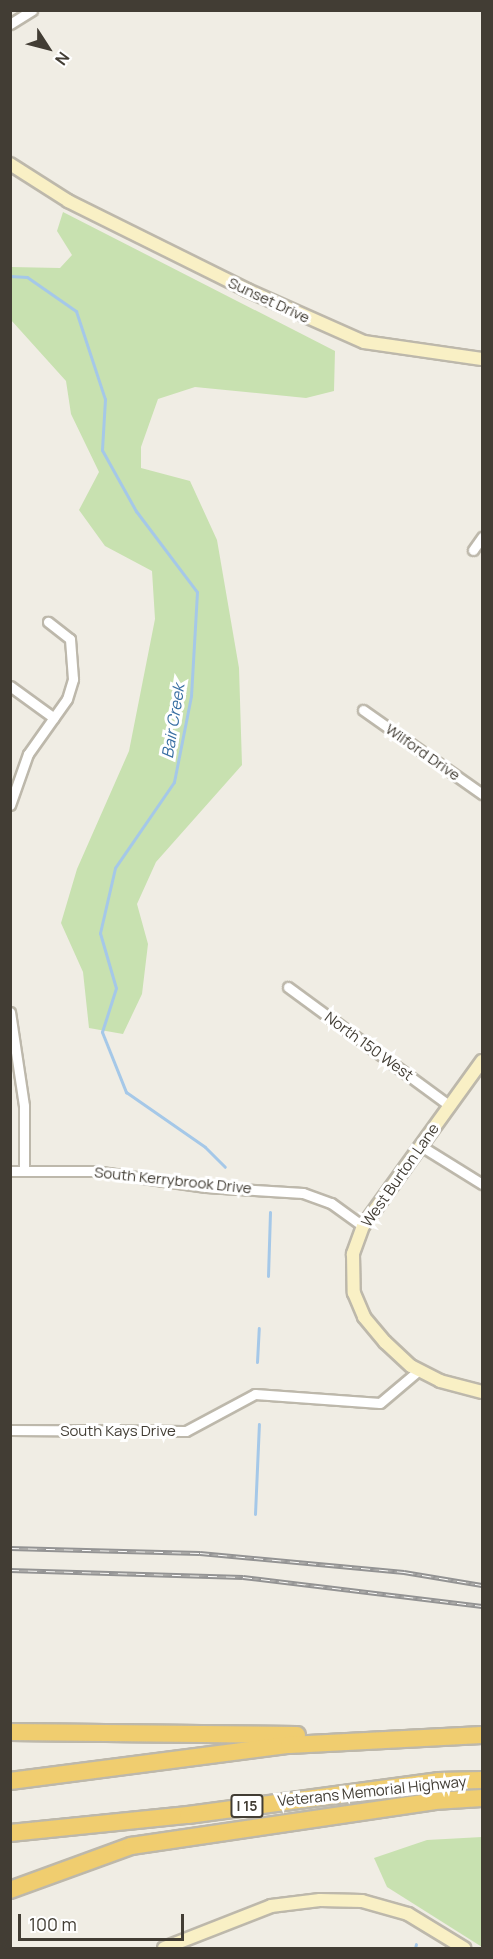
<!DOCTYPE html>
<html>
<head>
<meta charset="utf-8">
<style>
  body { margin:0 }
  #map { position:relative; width:493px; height:1959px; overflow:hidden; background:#f0ede4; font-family:Manrope,sans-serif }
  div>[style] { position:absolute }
  .green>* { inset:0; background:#c8e1b0 }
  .stream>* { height:3px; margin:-1.5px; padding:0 1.5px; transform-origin:1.5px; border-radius:1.5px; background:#a5c8e8 }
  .roads { filter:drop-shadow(2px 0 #bdb8ab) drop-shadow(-2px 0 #bdb8ab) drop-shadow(0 2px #bdb8ab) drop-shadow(0 -2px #bdb8ab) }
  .street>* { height:9px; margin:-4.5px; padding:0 4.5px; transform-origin:4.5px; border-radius:4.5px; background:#fff }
  .secondary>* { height:12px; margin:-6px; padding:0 6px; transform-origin:6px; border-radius:6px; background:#f9f0c5 }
  .highway>* { height:16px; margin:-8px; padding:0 8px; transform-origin:8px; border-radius:8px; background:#f0cd6f }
  .rail>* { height:5px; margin-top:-2.5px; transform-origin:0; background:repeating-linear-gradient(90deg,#fff 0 9px,#939393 0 18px); box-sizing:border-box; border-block:2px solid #939393 }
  span { translate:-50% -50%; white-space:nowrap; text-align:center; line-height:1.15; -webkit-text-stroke:6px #fff; paint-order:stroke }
  .shield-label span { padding:2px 4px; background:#fff; border:2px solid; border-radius:4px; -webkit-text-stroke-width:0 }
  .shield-label { font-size:14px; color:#423d34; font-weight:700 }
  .street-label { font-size:15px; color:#423d34 }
  .water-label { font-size:16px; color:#396fa3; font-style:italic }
  .frame { position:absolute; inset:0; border:12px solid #423d34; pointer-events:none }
  .north { position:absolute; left:18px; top:18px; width:60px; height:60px; -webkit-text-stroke:4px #fff; paint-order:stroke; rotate:126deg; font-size:16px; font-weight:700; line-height:24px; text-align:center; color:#423d34 }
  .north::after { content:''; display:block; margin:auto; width:21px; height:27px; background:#423d34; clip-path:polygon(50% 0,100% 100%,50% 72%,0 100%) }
  .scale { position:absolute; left:18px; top:1914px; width:166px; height:27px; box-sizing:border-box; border:3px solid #423d34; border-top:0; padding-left:8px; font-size:18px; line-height:21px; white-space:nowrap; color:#423d34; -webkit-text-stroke:4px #fff; paint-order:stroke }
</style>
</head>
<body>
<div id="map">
  <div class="green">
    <i style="clip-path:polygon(63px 212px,335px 351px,334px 391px,306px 398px,195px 387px,158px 399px,141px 447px,141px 468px,190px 481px,217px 540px,239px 668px,242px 765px,156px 862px,137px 904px,148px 944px,142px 994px,123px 1034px,89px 1028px,83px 972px,61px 923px,77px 869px,129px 751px,155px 619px,152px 571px,105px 546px,79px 510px,99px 472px,71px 414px,66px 381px,11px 320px,11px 267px,60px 268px,72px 255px,57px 231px)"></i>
    <i style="clip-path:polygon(482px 1837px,482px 1947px,387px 1887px,374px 1858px,427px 1840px)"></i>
  </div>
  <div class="stream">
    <i style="left:10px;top:276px;width:17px;rotate:3deg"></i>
    <i style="left:27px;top:277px;width:60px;rotate:34.8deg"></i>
    <i style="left:76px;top:311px;width:93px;rotate:71.8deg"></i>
    <i style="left:105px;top:399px;width:51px;rotate:93.4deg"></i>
    <i style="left:102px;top:450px;width:70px;rotate:60.9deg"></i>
    <i style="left:136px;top:511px;width:101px;rotate:53deg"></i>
    <i style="left:197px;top:592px;width:104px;rotate:93.3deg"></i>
    <i style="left:191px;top:696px;width:88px;rotate:101.2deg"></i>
    <i style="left:174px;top:782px;width:104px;rotate:124.5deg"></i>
    <i style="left:115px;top:868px;width:67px;rotate:103deg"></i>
    <i style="left:100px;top:933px;width:57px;rotate:73.8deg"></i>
    <i style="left:116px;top:988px;width:46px;rotate:107.7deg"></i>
    <i style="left:102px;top:1032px;width:65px;rotate:68.2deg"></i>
    <i style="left:126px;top:1092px;width:96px;rotate:34.8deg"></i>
    <i style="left:205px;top:1147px;width:28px;rotate:45deg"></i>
    <i style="left:268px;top:1276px;width:64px;rotate:-88.2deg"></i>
    <i style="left:257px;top:1362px;width:34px;rotate:-87deg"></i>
    <i style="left:255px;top:1514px;width:90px;rotate:-87.5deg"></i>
    <i style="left:415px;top:1948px;width:4px;rotate:-76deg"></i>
  </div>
  <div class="roads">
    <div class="street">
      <i style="left:10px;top:24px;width:26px;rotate:-32deg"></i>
      <i style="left:473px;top:550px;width:16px;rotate:-55deg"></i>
      <i style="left:10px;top:686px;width:54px;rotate:36deg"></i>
      <i style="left:363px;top:710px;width:146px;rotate:35.2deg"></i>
      <i style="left:10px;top:805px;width:54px;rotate:-70.6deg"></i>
      <i style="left:28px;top:754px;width:67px;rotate:-54.7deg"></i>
      <i style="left:67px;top:699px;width:21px;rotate:-73deg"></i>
      <i style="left:73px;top:679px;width:40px;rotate:-94.3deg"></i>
      <i style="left:70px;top:639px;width:28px;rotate:-142deg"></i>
      <i style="left:288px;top:987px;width:201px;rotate:36.3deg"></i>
      <i style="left:10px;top:1012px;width:95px;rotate:81.5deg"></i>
      <i style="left:24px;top:1106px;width:64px;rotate:90deg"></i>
      <i style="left:421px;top:1146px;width:72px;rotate:31.9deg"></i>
      <i style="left:10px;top:1171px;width:84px"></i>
      <i style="left:94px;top:1171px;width:113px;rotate:8.1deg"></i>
      <i style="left:206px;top:1187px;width:97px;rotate:3.5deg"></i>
      <i style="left:303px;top:1193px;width:30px;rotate:20deg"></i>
      <i style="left:331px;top:1203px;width:39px;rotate:36deg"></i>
      <i style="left:10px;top:1430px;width:176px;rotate:0.3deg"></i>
      <i style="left:186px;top:1431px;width:78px;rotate:-28.2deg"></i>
      <i style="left:255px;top:1394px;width:125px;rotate:4.1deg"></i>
      <i style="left:380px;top:1403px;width:51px;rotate:-40.2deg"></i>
    </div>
    <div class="secondary">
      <i style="left:10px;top:164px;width:69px;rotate:32.5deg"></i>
      <i style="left:68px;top:201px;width:200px;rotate:26.4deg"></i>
      <i style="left:247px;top:290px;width:128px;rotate:24deg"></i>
      <i style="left:364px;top:342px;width:119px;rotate:8.2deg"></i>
      <i style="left:482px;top:1061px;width:203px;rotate:125.8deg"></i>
      <i style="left:363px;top:1226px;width:30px;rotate:110deg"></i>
      <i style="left:353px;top:1254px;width:39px;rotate:89deg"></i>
      <i style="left:354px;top:1293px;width:26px;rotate:67deg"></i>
      <i style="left:364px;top:1317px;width:33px;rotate:50deg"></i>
      <i style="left:385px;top:1342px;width:35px;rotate:43deg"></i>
      <i style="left:411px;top:1366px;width:33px;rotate:27deg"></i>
      <i style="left:440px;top:1381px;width:43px;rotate:14.7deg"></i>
      <i style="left:164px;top:1948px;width:115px;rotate:-21.4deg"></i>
      <i style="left:271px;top:1906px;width:49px;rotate:-7deg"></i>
      <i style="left:320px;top:1900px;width:42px;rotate:1.4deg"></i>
      <i style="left:362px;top:1901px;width:48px;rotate:15.8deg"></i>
      <i style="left:408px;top:1914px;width:66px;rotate:31.3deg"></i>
    </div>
    <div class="highway">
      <i style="left:10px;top:1732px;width:287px;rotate:0.6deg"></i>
      <i style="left:10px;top:1781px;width:281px;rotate:-7.4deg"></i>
      <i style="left:289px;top:1745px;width:193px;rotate:-3deg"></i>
      <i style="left:10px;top:1833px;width:179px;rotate:-5.8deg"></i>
      <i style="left:188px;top:1815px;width:252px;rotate:-7.7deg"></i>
      <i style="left:438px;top:1781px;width:44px;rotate:-1.3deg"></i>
      <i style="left:10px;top:1890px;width:129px;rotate:-20deg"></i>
      <i style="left:131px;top:1846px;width:306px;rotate:-8.4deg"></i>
      <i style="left:434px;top:1801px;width:48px;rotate:-3.6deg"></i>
    </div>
  </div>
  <div class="rail">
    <i style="left:10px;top:1548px;width:190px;rotate:1.5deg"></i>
    <i style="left:200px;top:1553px;width:205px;rotate:5.3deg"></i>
    <i style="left:404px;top:1572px;width:79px;rotate:9.5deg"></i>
    <i style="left:10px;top:1570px;width:233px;rotate:1.7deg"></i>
    <i style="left:243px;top:1577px;width:241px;rotate:6.9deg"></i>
  </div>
  <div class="shield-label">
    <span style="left:247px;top:1806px">I 15</span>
  </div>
  <div class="street-label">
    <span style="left:269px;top:300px;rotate:25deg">Sunset Drive</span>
    <span style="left:423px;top:752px;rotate:35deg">Wilford Drive</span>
    <span style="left:369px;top:1046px;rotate:36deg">North 150 West</span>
    <span style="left:400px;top:1175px;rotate:-55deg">West Burton Lane</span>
    <span style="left:173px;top:1180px;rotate:6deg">South Kerrybrook Drive</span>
    <span style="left:118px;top:1431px">South Kays Drive</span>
    <span style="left:372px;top:1791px;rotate:-6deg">Veterans Memorial Highway</span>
  </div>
  <div class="water-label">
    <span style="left:173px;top:721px;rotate:-81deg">Bair Creek</span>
  </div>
  <div class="frame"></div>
  <div class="north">N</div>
  <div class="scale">100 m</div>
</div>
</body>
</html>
